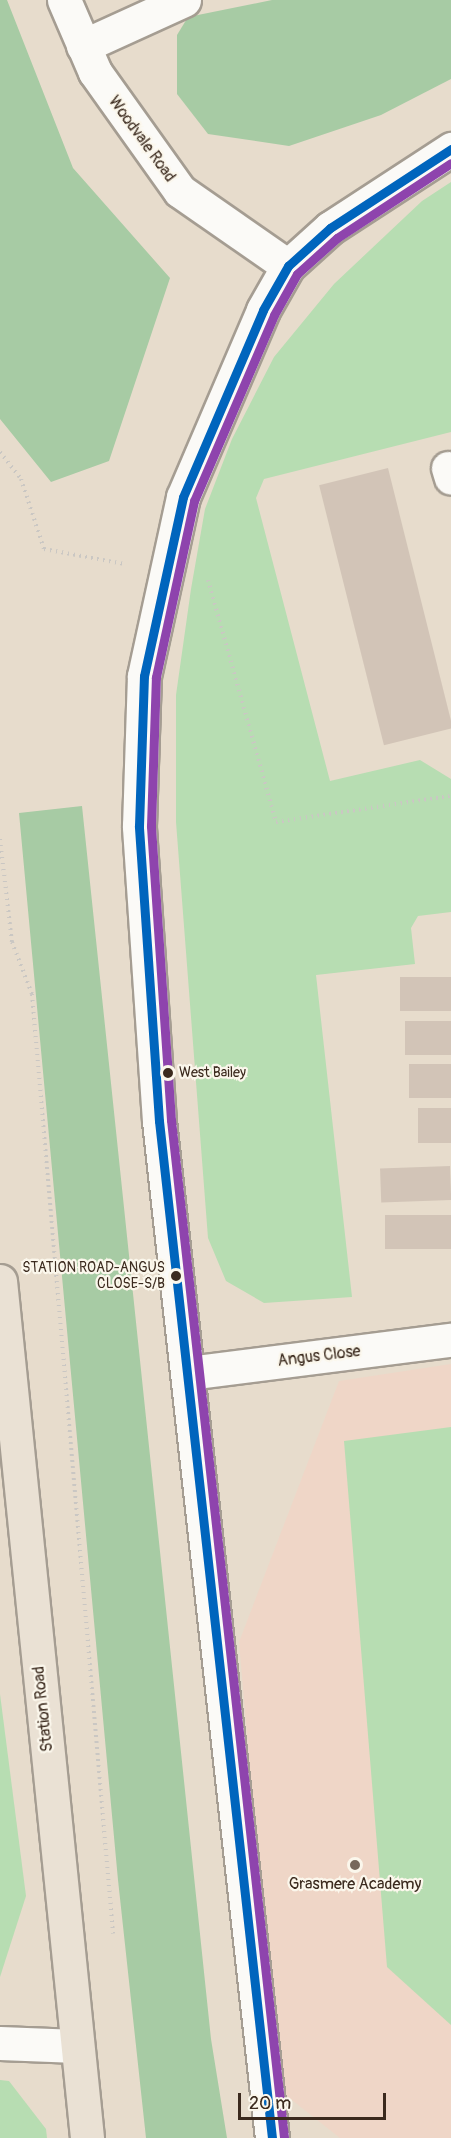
<!DOCTYPE html>
<html>
<head>
<meta charset="utf-8">
<style>
  body { margin:0 }
  #map { position:relative; width:451px; height:2138px; overflow:hidden; background:#e7dccc; font-family:Pangolin,sans-serif }
  div>[style] { position:absolute }
  .built>* { inset:0; background:#efd6c7 }
  .green>* { inset:0; background:#b7ddb2 }
  .forest>* { inset:0; background:#a7cba4 }
  .building>* { inset:0; background:#d2c4b7; transform-origin:0 0 }
  .path>* { height:4px; margin-top:-2px; transform-origin:0; background:repeating-linear-gradient(90deg,#cac7c3 0 1.5px,transparent 0 6px) }
  .roads { filter:drop-shadow(2px 0 #a59d92) drop-shadow(-2px 0 #a59d92) drop-shadow(0 2px #a59d92) drop-shadow(0 -2px #a59d92) }
  .minor>* { height:33px; margin:-16.5px; padding:0 16.5px; transform-origin:16.5px; border-radius:16.5px; background:#fbfaf7 }
  .major>* { height:33px; margin:-16.5px; padding:0 16.5px; transform-origin:16.5px; border-radius:16.5px; background:#eae1d4 }
  .bus-1>* { height:9px; margin:-4.5px; padding:0 4.5px; transform-origin:4.5px; border-radius:4.5px; background:#0065bd }
  .bus-2>* { height:9px; margin:-4.5px; padding:0 4.5px; transform-origin:4.5px; border-radius:4.5px; background:#8e44ad }
  .dots>* { width:16px; height:16px; translate:-50% -50%; box-sizing:border-box; border:3px solid #fbf7ec; border-radius:50% }
  span { translate:-50% -50%; white-space:nowrap; text-align:center; line-height:1.15; -webkit-text-stroke:4.5px #fbf7ec; paint-order:stroke }
  .bus-label { font-size:14px; color:#3b2a1e }
  .left { translate:0 -50%; text-align:left }
  .right { translate:-100% -50%; text-align:right }
  .street-label { font-size:16px; color:#3b2a1e }
  .poi-label { font-size:16px; color:#3b2a1e }
  .scale { position:absolute; left:238px; top:2093px; width:148px; height:27px; box-sizing:border-box; border:3px solid #3b2a1e; border-top:0; padding-left:8px; font-size:18px; line-height:21px; white-space:nowrap; color:#3b2a1e; -webkit-text-stroke:4px #fbf7ec; paint-order:stroke }
</style>
</head>
<body>
<div id="map">
  <div class="built">
    <i style="clip-path:polygon(451px 1364px,451px 2138px,340px 2138px,278px 2089px,239px 1642px,339px 1381px)"></i>
  </div>
  <div class="green">
    <i style="clip-path:polygon(451px 182px,451px 432px,264px 479px,256px 498px,330px 781px,420px 760px,451px 779px,451px 912px,418px 916px,411px 928px,415px 964px,316px 975px,352px 1297px,264px 1303px,226px 1281px,208px 1238px,176px 822px,176px 695px,191px 589px,205px 509px,232px 439px,274px 357px,334px 284px,422px 201px)"></i>
    <i style="clip-path:polygon(451px 1427px,451px 2025px,387px 1967px,344px 1441px)"></i>
    <i style="clip-path:polygon(0 1694px,26px 1896px,0 1977px)"></i>
    <i style="clip-path:polygon(0 2080px,9px 2081px,46px 2129px,47px 2138px,0 2138px)"></i>
  </div>
  <div class="forest">
    <i style="clip-path:polygon(0 0,7px 0,73px 168px,170px 278px,109px 461px,51px 482px,0 419px)"></i>
    <i style="clip-path:polygon(272px 0,451px 0,451px 79px,381px 115px,289px 146px,208px 134px,177px 94px,177px 35px,188px 17px)"></i>
    <i style="clip-path:polygon(82px 806px,211px 2039px,227px 2138px,146px 2138px,118px 1880px,19px 813px)"></i>
  </div>
  <div class="building">
    <i style="left:388px;top:468px;width:268px;height:71px;rotate:76deg"></i>
    <i style="left:451px;top:977px;width:34px;height:51px;rotate:90deg"></i>
    <i style="left:451px;top:1021px;width:34px;height:46px;rotate:90deg"></i>
    <i style="left:451px;top:1064px;width:34px;height:42px;rotate:90deg"></i>
    <i style="left:451px;top:1108px;width:35px;height:33px;rotate:90deg"></i>
    <i style="left:450px;top:1166px;width:34px;height:70px;rotate:88deg"></i>
    <i style="left:451px;top:1215px;width:34px;height:66px;rotate:90deg"></i>
  </div>
  <div class="path">
    <i style="left:0;top:452px;width:34px;rotate:52deg"></i>
    <i style="left:21px;top:479px;width:74px;rotate:71.8deg"></i>
    <i style="left:44px;top:549px;width:81px;rotate:10.6deg"></i>
    <i style="left:208px;top:580px;width:251px;rotate:74.3deg"></i>
    <i style="left:276px;top:822px;width:177px;rotate:-8.5deg"></i>
    <i style="left:0;top:839px;width:104px;rotate:83.4deg"></i>
    <i style="left:12px;top:942px;width:56px;rotate:69deg"></i>
    <i style="left:32px;top:994px;width:943px;rotate:85.07deg"></i>
  </div>
  <div class="roads">
    <div class="minor">
      <i style="left:64px;top:0;width:78px;rotate:66.7deg"></i>
      <i style="left:95px;top:72px;width:146px;rotate:54.5deg"></i>
      <i style="left:180px;top:191px;width:131px;rotate:34.8deg"></i>
      <i style="left:83px;top:46px;width:111px;rotate:-24.5deg"></i>
      <i style="left:448px;top:468px;width:10px;rotate:73deg"></i>
      <i style="left:188px;top:1373px;width:265px;rotate:-7.2deg"></i>
      <i style="left:0;top:2043px;width:77px;rotate:2.2deg"></i>
      <i style="left:272px;top:2138px;width:1023px;rotate:-96.34deg"></i>
      <i style="left:159px;top:1121px;width:296px;rotate:-93.9deg"></i>
      <i style="left:139px;top:826px;width:150px;rotate:-88.1deg"></i>
      <i style="left:144px;top:676px;width:183px;rotate:-77.7deg"></i>
      <i style="left:183px;top:497px;width:203px;rotate:-66.8deg"></i>
      <i style="left:263px;top:310px;width:51px;rotate:-60.4deg"></i>
      <i style="left:288px;top:266px;width:57px;rotate:-42.1deg"></i>
      <i style="left:330px;top:228px;width:145px;rotate:-33.1deg"></i>
    </div>
    <div class="major">
      <i style="left:0;top:1281px;width:861px;rotate:84.2deg"></i>
    </div>
  </div>
  <div class="bus-1">
    <i style="left:272px;top:2138px;width:1023px;rotate:-96.34deg"></i>
    <i style="left:159px;top:1121px;width:296px;rotate:-93.9deg"></i>
    <i style="left:139px;top:826px;width:150px;rotate:-88.1deg"></i>
    <i style="left:144px;top:676px;width:183px;rotate:-77.7deg"></i>
    <i style="left:183px;top:497px;width:203px;rotate:-66.8deg"></i>
    <i style="left:263px;top:310px;width:51px;rotate:-60.4deg"></i>
    <i style="left:288px;top:266px;width:57px;rotate:-42.1deg"></i>
    <i style="left:330px;top:228px;width:145px;rotate:-33.1deg"></i>
  </div>
  <div class="bus-2">
    <i style="left:284px;top:2137px;width:1023px;rotate:-96.34deg"></i>
    <i style="left:171px;top:1120px;width:295px;rotate:-93.9deg"></i>
    <i style="left:151px;top:826px;width:149px;rotate:-88.1deg"></i>
    <i style="left:156px;top:677px;width:180px;rotate:-77.8deg"></i>
    <i style="left:194px;top:501px;width:202px;rotate:-66.7deg"></i>
    <i style="left:274px;top:315px;width:47px;rotate:-60.7deg"></i>
    <i style="left:297px;top:274px;width:54px;rotate:-42deg"></i>
    <i style="left:337px;top:238px;width:136px;rotate:-33.3deg"></i>
  </div>
  <div class="dots">
    <i style="left:168px;top:1073px;background:#3b2a1e"></i>
    <i style="left:176px;top:1276px;background:#3b2a1e"></i>
    <i style="left:355px;top:1865px;background:#77685b"></i>
  </div>
  <div class="bus-label">
    <span class="left" style="left:179px;top:1073px">West Bailey</span>
    <span class="right" style="left:165px;top:1276px">STATION ROAD-ANGUS<br>CLOSE-S/B</span>
  </div>
  <div class="street-label">
    <span style="left:142px;top:139px;rotate:54deg">Woodvale Road</span>
    <span style="left:319px;top:1356px;rotate:-7deg">Angus Close</span>
    <span style="left:43px;top:1709px;rotate:-96deg">Station Road</span>
  </div>
  <div class="poi-label">
    <span style="left:355px;top:1884px">Grasmere Academy</span>
  </div>
  <div class="scale">20 m</div>
</div>
</body>
</html>
